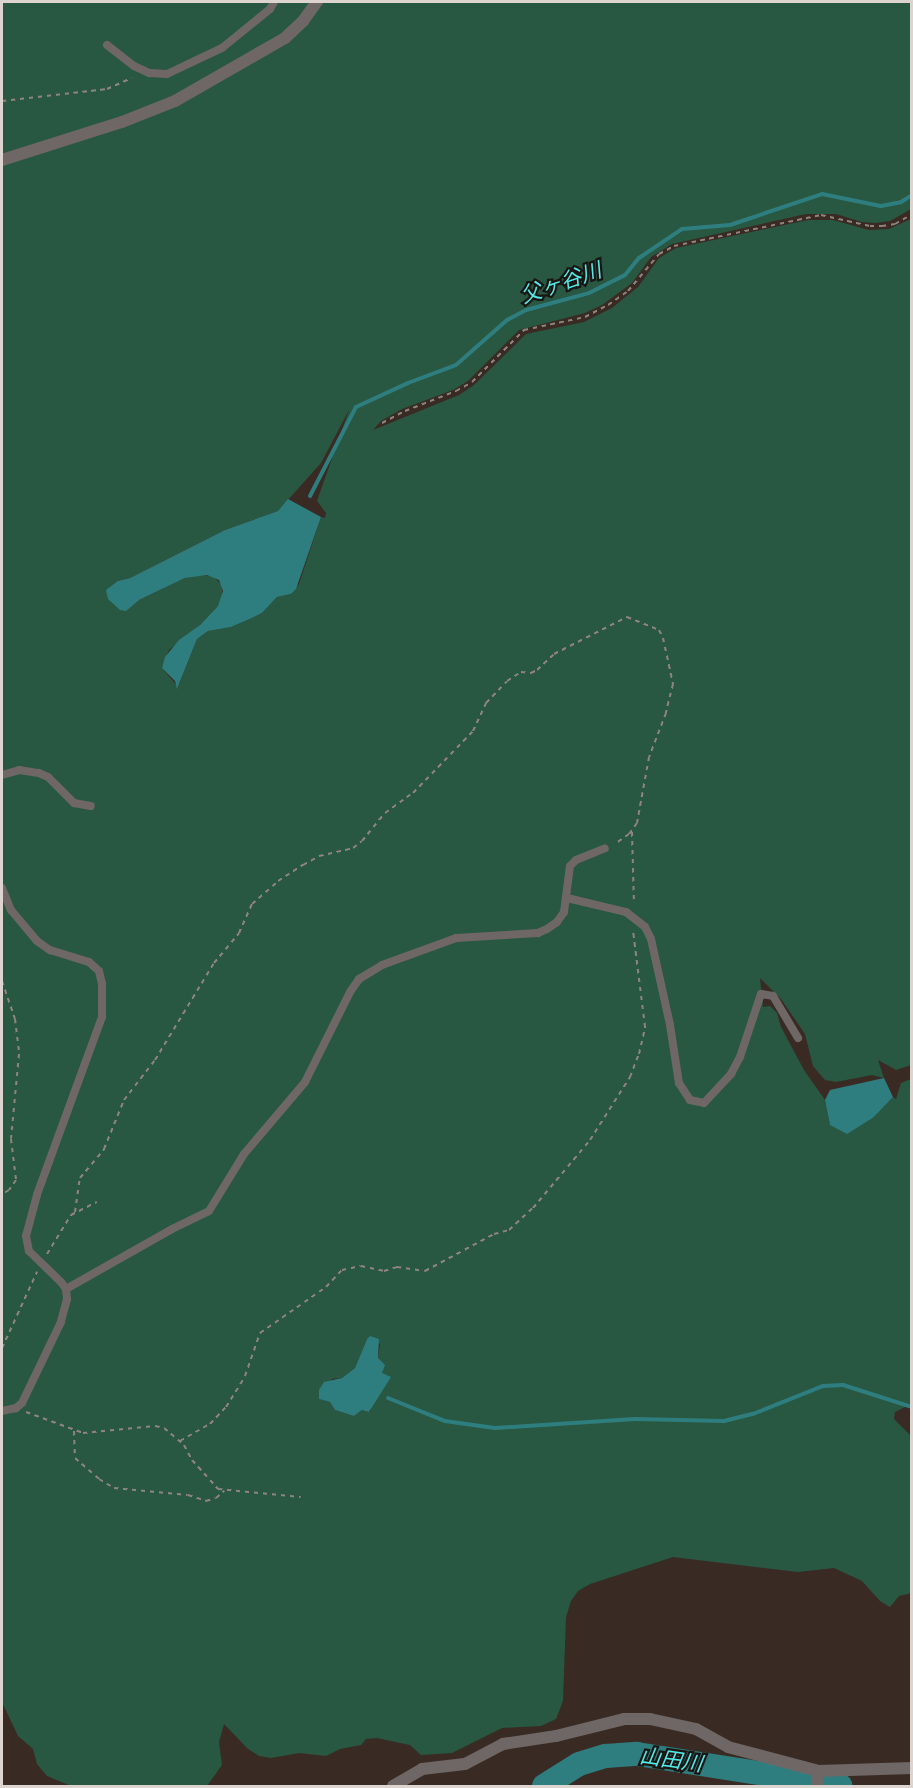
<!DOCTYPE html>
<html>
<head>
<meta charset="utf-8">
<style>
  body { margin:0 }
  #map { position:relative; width:913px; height:1788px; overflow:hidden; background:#392b24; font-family:"Work Sans","Noto Sans JP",sans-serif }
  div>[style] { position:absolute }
  .green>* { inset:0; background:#285742 }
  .water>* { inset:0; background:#2f7e7f }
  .stream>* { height:4px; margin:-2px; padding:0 2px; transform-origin:2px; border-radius:2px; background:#2f7e7f }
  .river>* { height:24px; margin:-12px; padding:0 12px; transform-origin:12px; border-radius:12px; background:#2f7e7f }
  .path>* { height:2px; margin-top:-1px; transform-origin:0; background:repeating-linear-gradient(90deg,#90847e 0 4.5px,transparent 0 9px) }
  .service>* { height:8px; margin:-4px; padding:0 4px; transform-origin:4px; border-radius:4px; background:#6f6765 }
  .minor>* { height:12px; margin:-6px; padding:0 6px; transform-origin:6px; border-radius:6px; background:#6f6765 }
  .tertiary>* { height:12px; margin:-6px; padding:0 6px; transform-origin:6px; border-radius:6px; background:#6f6765 }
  span { translate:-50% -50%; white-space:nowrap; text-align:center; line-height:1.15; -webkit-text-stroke:4.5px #1b1512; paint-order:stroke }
  .water-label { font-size:21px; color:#52e9e9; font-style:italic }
  .frame { position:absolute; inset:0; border:3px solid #ddd4cf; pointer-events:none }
</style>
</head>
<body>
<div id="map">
  <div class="green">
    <i style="clip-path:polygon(evenodd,2px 2px,911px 2px,911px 209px,890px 221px,875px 223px,862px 222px,836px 214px,806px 214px,672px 244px,651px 257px,632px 283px,602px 305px,585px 313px,519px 330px,468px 381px,453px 390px,402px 409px,381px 421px,373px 430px,459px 395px,474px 385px,526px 334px,584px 322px,612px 308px,638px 287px,659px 258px,676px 248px,808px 220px,833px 220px,869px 230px,889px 229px,911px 219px,911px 1065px,896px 1070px,878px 1060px,884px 1078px,872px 1075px,836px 1082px,825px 1080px,813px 1066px,805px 1034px,781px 999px,760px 978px,763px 1007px,770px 1006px,777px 1013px,781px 1027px,804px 1070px,825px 1100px,830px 1125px,874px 1117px,893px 1097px,896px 1099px,901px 1083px,911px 1079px,911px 1404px,895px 1412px,894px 1419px,911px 1436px,912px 1593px,899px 1596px,890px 1607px,880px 1601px,862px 1581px,834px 1568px,798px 1572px,673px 1557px,590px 1584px,578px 1591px,571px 1601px,566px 1617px,563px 1701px,556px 1719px,541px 1726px,502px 1728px,452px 1753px,421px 1755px,410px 1745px,377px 1738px,366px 1739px,361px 1745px,340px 1749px,326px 1756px,299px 1753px,271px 1758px,259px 1756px,248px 1749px,224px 1724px,219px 1742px,222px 1765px,207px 1786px,71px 1786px,47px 1776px,37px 1764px,33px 1749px,18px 1736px,2px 1702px,2px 2px,349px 410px,317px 501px,326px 513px,325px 518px,321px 517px,299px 584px,291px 594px,277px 597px,262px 613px,252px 618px,231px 627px,208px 631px,197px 639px,178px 687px,162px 668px,169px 650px,200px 625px,218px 606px,222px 599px,222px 585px,213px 576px,200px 575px,185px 578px,139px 600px,118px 581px,130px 578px,225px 530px,278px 511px,321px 463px,349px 410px,2px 2px,367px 1339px,380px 1344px,378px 1358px,382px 1372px,370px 1412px,362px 1410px,354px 1416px,335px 1410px,330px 1402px,320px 1399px,332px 1379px,342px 1378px,355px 1368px,367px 1339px)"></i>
  </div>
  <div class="water">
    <i style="clip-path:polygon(288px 499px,321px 517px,296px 589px,291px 594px,277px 597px,262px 613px,252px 618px,231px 627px,208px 631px,197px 639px,177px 689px,175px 681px,162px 668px,165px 657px,179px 640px,200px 625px,218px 606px,223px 591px,219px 580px,207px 575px,185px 578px,139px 600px,126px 611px,120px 610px,108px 599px,106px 590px,118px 581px,130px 578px,225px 530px,278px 511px)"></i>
    <i style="clip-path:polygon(884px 1078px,893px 1097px,874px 1117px,847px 1134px,830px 1125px,825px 1100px,830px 1090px)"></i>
    <i style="clip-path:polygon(370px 1336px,379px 1339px,378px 1358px,385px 1365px,382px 1373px,391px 1377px,369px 1412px,362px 1410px,354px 1416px,335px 1410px,330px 1402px,319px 1399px,319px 1390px,324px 1382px,342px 1378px,355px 1368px,367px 1339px)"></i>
  </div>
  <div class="stream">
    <i style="left:310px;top:496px;width:100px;rotate:-62.7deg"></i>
    <i style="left:356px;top:407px;width:57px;rotate:-24.8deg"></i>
    <i style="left:408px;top:383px;width:51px;rotate:-20.6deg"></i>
    <i style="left:456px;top:365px;width:68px;rotate:-41.4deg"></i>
    <i style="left:507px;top:320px;width:21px;rotate:-28deg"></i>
    <i style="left:526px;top:310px;width:65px;rotate:-15.1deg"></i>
    <i style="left:589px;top:293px;width:40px;rotate:-26.6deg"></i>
    <i style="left:625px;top:275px;width:22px;rotate:-51deg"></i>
    <i style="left:639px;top:258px;width:52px;rotate:-34deg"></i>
    <i style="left:682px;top:229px;width:48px;rotate:-4.8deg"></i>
    <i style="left:730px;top:225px;width:97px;rotate:-18.6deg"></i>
    <i style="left:822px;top:194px;width:60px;rotate:11.5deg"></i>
    <i style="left:881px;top:206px;width:20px;rotate:-11deg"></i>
    <i style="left:901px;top:202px;width:13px;rotate:-32deg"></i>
    <i style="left:388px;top:1398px;width:61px;rotate:22deg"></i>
    <i style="left:445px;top:1421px;width:50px;rotate:8deg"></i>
    <i style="left:495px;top:1428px;width:140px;rotate:-3.7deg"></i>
    <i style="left:635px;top:1419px;width:89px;rotate:1.3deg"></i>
    <i style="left:724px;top:1421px;width:30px;rotate:-14deg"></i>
    <i style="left:753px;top:1414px;width:75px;rotate:-21.8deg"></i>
    <i style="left:823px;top:1386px;width:20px;rotate:-3deg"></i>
    <i style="left:843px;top:1385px;width:72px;rotate:17.7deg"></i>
  </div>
  <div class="river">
    <i style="left:544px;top:1786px;width:41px;rotate:-32.2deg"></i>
    <i style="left:579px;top:1764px;width:28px;rotate:-17deg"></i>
    <i style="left:606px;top:1756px;width:31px;rotate:-4deg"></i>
    <i style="left:637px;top:1754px;width:206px;rotate:8.9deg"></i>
  </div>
  <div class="path">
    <i style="left:2px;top:101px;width:106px;rotate:-6.5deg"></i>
    <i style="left:107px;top:89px;width:27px;rotate:-24deg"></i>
    <i style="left:382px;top:423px;width:26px;rotate:-28deg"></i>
    <i style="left:405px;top:411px;width:55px;rotate:-21.4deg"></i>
    <i style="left:456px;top:391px;width:18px;rotate:-29deg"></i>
    <i style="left:472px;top:382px;width:74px;rotate:-45deg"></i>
    <i style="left:524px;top:330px;width:62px;rotate:-12deg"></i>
    <i style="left:585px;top:317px;width:26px;rotate:-28deg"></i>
    <i style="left:608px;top:305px;width:24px;rotate:-35deg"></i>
    <i style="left:628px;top:291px;width:48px;rotate:-50deg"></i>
    <i style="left:659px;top:254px;width:17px;rotate:-28deg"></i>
    <i style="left:674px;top:246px;width:150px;rotate:-11.9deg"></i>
    <i style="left:821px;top:215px;width:50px;rotate:12.7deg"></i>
    <i style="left:870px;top:226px;width:12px"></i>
    <i style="left:882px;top:226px;width:13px;rotate:-9deg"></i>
    <i style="left:895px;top:224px;width:20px;rotate:-30deg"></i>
    <i style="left:632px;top:832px;width:72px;rotate:88.4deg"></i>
    <i style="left:2px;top:981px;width:40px;rotate:71.1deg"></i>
    <i style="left:15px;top:1019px;width:35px;rotate:83deg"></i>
    <i style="left:19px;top:1054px;width:85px;rotate:95.4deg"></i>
    <i style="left:11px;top:1139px;width:41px;rotate:83deg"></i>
    <i style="left:16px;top:1180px;width:12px;rotate:125deg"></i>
    <i style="left:9px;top:1190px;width:8px;rotate:150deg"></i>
    <i style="left:75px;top:1212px;width:34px;rotate:-82deg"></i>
    <i style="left:80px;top:1178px;width:38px;rotate:-50deg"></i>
    <i style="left:104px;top:1149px;width:53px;rotate:-67.8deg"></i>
    <i style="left:124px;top:1100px;width:51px;rotate:-52.2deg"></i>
    <i style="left:155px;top:1060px;width:114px;rotate:-58.7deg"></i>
    <i style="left:214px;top:963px;width:39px;rotate:-50deg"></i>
    <i style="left:239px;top:933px;width:32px;rotate:-66deg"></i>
    <i style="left:252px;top:904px;width:35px;rotate:-41deg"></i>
    <i style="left:278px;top:881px;width:30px;rotate:-33deg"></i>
    <i style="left:303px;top:865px;width:18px;rotate:-29deg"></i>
    <i style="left:319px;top:856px;width:35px;rotate:-13deg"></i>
    <i style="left:353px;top:848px;width:11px;rotate:-38deg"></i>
    <i style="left:362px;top:841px;width:36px;rotate:-51deg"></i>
    <i style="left:385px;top:813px;width:34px;rotate:-36deg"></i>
    <i style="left:413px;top:793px;width:86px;rotate:-45.9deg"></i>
    <i style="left:473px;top:731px;width:31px;rotate:-65deg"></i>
    <i style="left:486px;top:703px;width:30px;rotate:-46deg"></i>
    <i style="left:507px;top:681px;width:17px;rotate:-33deg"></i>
    <i style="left:521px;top:672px;width:10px;rotate:6deg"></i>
    <i style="left:531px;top:673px;width:7px;rotate:-27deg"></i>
    <i style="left:537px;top:670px;width:23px;rotate:-43deg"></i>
    <i style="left:554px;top:654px;width:82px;rotate:-26.9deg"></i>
    <i style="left:627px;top:617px;width:35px;rotate:22deg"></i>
    <i style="left:659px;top:630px;width:9px;rotate:63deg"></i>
    <i style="left:663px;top:638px;width:47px;rotate:77.7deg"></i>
    <i style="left:673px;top:684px;width:30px;rotate:104deg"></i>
    <i style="left:666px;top:713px;width:47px;rotate:111.1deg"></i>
    <i style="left:649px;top:757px;width:67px;rotate:100.3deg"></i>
    <i style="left:637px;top:823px;width:14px;rotate:126deg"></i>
    <i style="left:629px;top:834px;width:16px;rotate:145deg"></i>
    <i style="left:47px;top:1254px;width:46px;rotate:-58.4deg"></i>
    <i style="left:71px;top:1215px;width:29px;rotate:-27deg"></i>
    <i style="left:2px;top:1348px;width:84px;rotate:-65.3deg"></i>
    <i style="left:26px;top:1412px;width:61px;rotate:20.2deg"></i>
    <i style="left:83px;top:1433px;width:72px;rotate:-5.6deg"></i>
    <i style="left:155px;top:1426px;width:9px;rotate:13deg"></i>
    <i style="left:164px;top:1428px;width:26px;rotate:40deg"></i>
    <i style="left:184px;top:1445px;width:17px;rotate:62deg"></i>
    <i style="left:192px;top:1460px;width:39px;rotate:48deg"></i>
    <i style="left:218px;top:1489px;width:83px;rotate:5.5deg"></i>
    <i style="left:74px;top:1431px;width:27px;rotate:88deg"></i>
    <i style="left:75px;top:1458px;width:32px;rotate:41deg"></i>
    <i style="left:99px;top:1479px;width:17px;rotate:31deg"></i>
    <i style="left:114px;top:1488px;width:74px;rotate:5.4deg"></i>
    <i style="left:188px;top:1495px;width:19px;rotate:18deg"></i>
    <i style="left:206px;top:1501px;width:10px;rotate:-17deg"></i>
    <i style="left:216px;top:1498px;width:11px;rotate:-41deg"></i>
    <i style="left:180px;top:1441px;width:34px;rotate:-30deg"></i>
    <i style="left:210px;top:1424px;width:23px;rotate:-47deg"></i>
    <i style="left:226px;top:1407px;width:36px;rotate:-58deg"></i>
    <i style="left:245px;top:1376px;width:46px;rotate:-70.8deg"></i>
    <i style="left:260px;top:1333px;width:80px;rotate:-34.9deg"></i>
    <i style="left:326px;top:1287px;width:23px;rotate:-47deg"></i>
    <i style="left:342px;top:1270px;width:19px;rotate:-12deg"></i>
    <i style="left:361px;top:1266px;width:24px;rotate:12deg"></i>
    <i style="left:384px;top:1271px;width:14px;rotate:-17deg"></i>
    <i style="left:397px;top:1267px;width:28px;rotate:8deg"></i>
    <i style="left:425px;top:1271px;width:78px;rotate:-28.2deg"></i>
    <i style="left:494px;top:1234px;width:16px;rotate:-15deg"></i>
    <i style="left:509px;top:1230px;width:33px;rotate:-43deg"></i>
    <i style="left:533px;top:1208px;width:89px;rotate:-50deg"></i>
    <i style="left:590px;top:1140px;width:75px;rotate:-57.6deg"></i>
    <i style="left:630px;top:1077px;width:25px;rotate:-69deg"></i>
    <i style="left:639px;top:1054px;width:28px;rotate:-77deg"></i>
    <i style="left:645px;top:1027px;width:97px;rotate:-97.1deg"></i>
  </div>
  <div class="service">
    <i style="left:107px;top:45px;width:34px;rotate:38deg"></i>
    <i style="left:134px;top:66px;width:17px;rotate:25deg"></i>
    <i style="left:149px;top:73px;width:18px;rotate:3deg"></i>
    <i style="left:167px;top:74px;width:61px;rotate:-25.3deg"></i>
    <i style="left:222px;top:48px;width:62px;rotate:-39.1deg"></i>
    <i style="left:270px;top:9px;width:8px;rotate:-60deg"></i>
    <i style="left:2px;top:775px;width:18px;rotate:-16deg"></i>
    <i style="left:19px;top:770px;width:20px;rotate:9deg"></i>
    <i style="left:39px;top:773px;width:10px;rotate:24deg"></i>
    <i style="left:48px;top:777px;width:37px;rotate:45deg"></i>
    <i style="left:74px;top:803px;width:17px;rotate:10deg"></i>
    <i style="left:2px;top:888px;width:24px;rotate:68deg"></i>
    <i style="left:11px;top:910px;width:40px;rotate:50deg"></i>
    <i style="left:37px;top:941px;width:16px;rotate:35deg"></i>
    <i style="left:50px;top:950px;width:41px;rotate:17.1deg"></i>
    <i style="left:89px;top:962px;width:13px;rotate:42deg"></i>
    <i style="left:99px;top:971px;width:13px;rotate:77deg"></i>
    <i style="left:102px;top:984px;width:33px;rotate:90deg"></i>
    <i style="left:102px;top:1017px;width:189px;rotate:110.1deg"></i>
    <i style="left:37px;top:1195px;width:42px;rotate:105deg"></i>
    <i style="left:26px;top:1236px;width:15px;rotate:79deg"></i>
    <i style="left:29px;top:1251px;width:45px;rotate:44.1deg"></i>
    <i style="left:61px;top:1282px;width:9px;rotate:54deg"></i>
    <i style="left:66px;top:1289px;width:10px;rotate:84deg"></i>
    <i style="left:67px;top:1299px;width:24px;rotate:105deg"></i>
    <i style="left:61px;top:1322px;width:90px;rotate:115.7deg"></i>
    <i style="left:22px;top:1403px;width:8px;rotate:140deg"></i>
    <i style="left:16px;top:1408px;width:14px;rotate:168deg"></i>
    <i style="left:567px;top:898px;width:61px;rotate:13.3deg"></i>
    <i style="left:626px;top:912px;width:24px;rotate:38deg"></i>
    <i style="left:645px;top:927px;width:13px;rotate:63deg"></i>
    <i style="left:651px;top:939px;width:88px;rotate:77.5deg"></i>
    <i style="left:670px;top:1025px;width:59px;rotate:81.2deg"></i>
    <i style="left:679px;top:1083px;width:20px;rotate:57deg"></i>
    <i style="left:690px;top:1100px;width:14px;rotate:12deg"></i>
    <i style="left:704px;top:1103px;width:40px;rotate:-47deg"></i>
    <i style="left:731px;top:1074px;width:19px;rotate:-62deg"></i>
    <i style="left:740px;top:1057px;width:66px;rotate:-71.6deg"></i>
    <i style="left:761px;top:994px;width:12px;rotate:9deg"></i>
    <i style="left:773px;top:996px;width:49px;rotate:59.2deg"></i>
    <i style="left:66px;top:1289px;width:122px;rotate:-29.5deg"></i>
    <i style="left:172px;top:1229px;width:41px;rotate:-25.9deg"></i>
    <i style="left:209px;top:1211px;width:67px;rotate:-58.4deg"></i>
    <i style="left:244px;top:1154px;width:94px;rotate:-49.7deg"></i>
    <i style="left:305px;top:1082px;width:101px;rotate:-63.4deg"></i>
    <i style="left:350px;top:992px;width:16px;rotate:-55deg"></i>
    <i style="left:359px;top:979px;width:27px;rotate:-31deg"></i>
    <i style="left:382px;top:965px;width:79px;rotate:-20deg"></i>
    <i style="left:456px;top:938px;width:82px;rotate:-3.5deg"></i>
    <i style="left:538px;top:933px;width:10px;rotate:-24deg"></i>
    <i style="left:547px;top:929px;width:12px;rotate:-35deg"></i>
    <i style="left:557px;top:922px;width:12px;rotate:-55deg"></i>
    <i style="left:564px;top:912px;width:46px;rotate:-82.6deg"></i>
    <i style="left:570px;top:866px;width:8px;rotate:-45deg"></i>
    <i style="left:576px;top:860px;width:31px;rotate:-22deg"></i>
  </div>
  <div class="minor">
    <i style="left:393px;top:1786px;width:34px;rotate:-30deg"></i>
    <i style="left:422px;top:1769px;width:43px;rotate:-6.6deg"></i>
    <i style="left:465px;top:1764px;width:43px;rotate:-27.8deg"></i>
    <i style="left:503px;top:1744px;width:54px;rotate:-8.6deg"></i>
    <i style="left:556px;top:1736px;width:70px;rotate:-14deg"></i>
    <i style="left:624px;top:1719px;width:26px"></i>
    <i style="left:650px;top:1719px;width:47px;rotate:12.3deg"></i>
    <i style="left:696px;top:1729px;width:37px;rotate:29deg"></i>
    <i style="left:728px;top:1747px;width:93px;rotate:14.9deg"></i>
    <i style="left:818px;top:1771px;width:94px;rotate:-1.8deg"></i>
    <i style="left:817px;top:1786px;width:15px;rotate:-86deg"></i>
  </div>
  <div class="tertiary">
    <i style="left:2px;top:160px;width:126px;rotate:-17.6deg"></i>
    <i style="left:122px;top:122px;width:57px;rotate:-21.6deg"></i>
    <i style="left:175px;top:101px;width:127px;rotate:-29.8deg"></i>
    <i style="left:285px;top:38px;width:25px;rotate:-43deg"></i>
    <i style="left:303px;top:21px;width:24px;rotate:-54deg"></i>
  </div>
  <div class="water-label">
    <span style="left:561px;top:283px;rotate:-19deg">父ヶ谷川</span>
    <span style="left:671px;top:1760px;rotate:8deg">山田川</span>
  </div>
  <div class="frame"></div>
</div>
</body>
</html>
